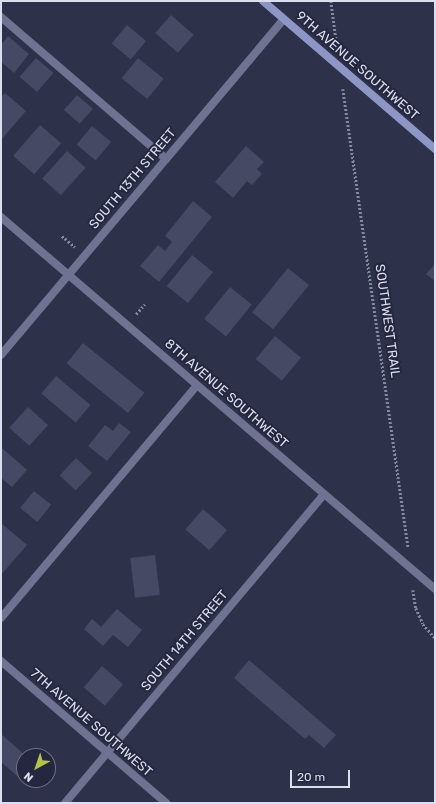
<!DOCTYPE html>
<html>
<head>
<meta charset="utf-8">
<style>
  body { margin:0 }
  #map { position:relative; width:436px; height:804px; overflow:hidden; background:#2d314a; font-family:Rubik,sans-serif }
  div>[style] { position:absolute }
  .building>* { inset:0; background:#454964; transform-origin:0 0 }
  .path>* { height:2.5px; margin-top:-1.25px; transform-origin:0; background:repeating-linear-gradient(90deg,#85899d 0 2px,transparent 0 4px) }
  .lane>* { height:8px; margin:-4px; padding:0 4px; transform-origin:4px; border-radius:4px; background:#6e7391 }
  .street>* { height:8px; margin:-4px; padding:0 4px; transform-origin:4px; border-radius:4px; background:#6e7391 }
  .secondary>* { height:8px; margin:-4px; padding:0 4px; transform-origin:4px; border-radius:4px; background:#8e96c6 }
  span { translate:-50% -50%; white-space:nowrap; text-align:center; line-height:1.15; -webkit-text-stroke:4px #24273f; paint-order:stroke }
  .street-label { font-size:13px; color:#dcdfef }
  .frame { position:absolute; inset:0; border:2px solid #dcdfef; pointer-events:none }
  .north { position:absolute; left:16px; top:748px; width:40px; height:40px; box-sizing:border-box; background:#24273f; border:1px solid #6e7185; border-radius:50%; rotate:220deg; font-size:11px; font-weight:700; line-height:16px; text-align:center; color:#dcdfef }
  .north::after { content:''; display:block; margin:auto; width:14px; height:18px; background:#b3c24b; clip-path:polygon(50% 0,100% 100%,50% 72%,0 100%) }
  .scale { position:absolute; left:290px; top:770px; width:60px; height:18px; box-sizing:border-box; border:2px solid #dcdfef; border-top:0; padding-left:5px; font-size:12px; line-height:14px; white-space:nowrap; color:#dcdfef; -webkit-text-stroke:3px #24273f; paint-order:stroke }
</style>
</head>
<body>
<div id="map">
  <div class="building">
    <i style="left:171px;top:15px;width:30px;height:24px;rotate:41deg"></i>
    <i style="left:127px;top:25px;width:25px;height:24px;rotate:40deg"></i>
    <i style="clip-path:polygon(8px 36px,29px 54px,14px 73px,1px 62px,1px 45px)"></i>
    <i style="left:36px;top:58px;width:23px;height:25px;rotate:41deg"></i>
    <i style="left:138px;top:58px;width:33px;height:26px;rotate:39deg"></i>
    <i style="clip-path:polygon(5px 93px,26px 111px,1px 140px,1px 97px)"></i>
    <i style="left:77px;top:95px;width:21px;height:20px;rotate:41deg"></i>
    <i style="left:40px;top:125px;width:28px;height:41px;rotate:41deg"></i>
    <i style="left:92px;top:126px;width:25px;height:24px;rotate:40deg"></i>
    <i style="clip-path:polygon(246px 146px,264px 162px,257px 169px,262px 174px,252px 185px,247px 181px,233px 198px,215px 182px)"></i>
    <i style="left:67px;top:151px;width:25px;height:37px;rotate:42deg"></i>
    <i style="clip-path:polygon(193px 201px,212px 217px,159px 282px,140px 266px,158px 245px,165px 251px,172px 242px,165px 236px)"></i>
    <i style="left:192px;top:255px;width:27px;height:40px;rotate:39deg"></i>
    <i style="clip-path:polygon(435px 264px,435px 281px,426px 274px)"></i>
    <i style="left:288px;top:268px;width:27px;height:57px;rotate:39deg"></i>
    <i style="left:230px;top:287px;width:28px;height:41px;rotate:39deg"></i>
    <i style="left:275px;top:336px;width:34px;height:30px;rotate:40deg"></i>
    <i style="left:83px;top:343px;width:79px;height:26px;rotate:39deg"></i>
    <i style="left:56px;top:376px;width:45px;height:23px;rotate:40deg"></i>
    <i style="left:28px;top:407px;width:27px;height:28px;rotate:42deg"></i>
    <i style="clip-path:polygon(119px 423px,131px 432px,107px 461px,88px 446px,105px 425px,113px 431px)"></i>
    <i style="clip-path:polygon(2px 448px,27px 470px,12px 487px,1px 478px)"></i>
    <i style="left:76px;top:458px;width:22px;height:24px;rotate:43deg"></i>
    <i style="left:34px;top:491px;width:22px;height:22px;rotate:39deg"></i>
    <i style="left:203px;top:509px;width:32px;height:27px;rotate:41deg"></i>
    <i style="clip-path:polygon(1px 523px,27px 545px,1px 575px)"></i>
    <i style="left:155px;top:555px;width:40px;height:25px;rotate:83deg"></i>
    <i style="clip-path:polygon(117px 609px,142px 630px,128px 647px,113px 635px,103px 646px,84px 629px,92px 619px,101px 627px)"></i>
    <i style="clip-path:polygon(249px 660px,336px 735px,324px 748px,309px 735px,305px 739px,234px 678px)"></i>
    <i style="left:102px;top:666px;width:28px;height:28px;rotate:41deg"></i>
    <i style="clip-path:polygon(1px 734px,26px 756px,24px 756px,24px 768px,17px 776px,1px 762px)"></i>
  </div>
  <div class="path">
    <i style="left:331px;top:1px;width:45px;rotate:82.4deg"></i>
    <i style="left:343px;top:89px;width:463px;rotate:81.9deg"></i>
    <i style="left:62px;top:236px;width:17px;rotate:40deg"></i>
    <i style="left:136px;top:314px;width:13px;rotate:-48deg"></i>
    <i style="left:413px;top:590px;width:18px;rotate:81deg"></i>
    <i style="left:416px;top:608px;width:17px;rotate:66deg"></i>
    <i style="left:423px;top:624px;width:18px;rotate:49deg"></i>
  </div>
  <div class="lane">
    <i style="left:1px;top:17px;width:218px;rotate:40.7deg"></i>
    <i style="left:1px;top:618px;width:304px;rotate:-49.9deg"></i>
  </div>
  <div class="street">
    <i style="left:1px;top:217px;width:572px;rotate:40.6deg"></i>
    <i style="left:1px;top:355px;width:439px;rotate:-49.9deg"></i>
    <i style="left:1px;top:661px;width:218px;rotate:40.7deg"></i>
    <i style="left:65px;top:803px;width:403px;rotate:-50deg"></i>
  </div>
  <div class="secondary">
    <i style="left:263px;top:1px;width:227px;rotate:40.7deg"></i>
  </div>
  <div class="street-label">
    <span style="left:357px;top:66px;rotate:41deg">9TH AVENUE SOUTHWEST</span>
    <span style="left:133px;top:179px;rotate:-50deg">SOUTH 13TH STREET</span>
    <span style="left:387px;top:321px;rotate:82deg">SOUTHWEST TRAIL</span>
    <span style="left:226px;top:394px;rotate:41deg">8TH AVENUE SOUTHWEST</span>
    <span style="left:185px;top:641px;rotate:-50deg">SOUTH 14TH STREET</span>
    <span style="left:91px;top:723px;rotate:41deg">7TH AVENUE SOUTHWEST</span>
  </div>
  <div class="frame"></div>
  <div class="north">N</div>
  <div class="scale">20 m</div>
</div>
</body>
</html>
